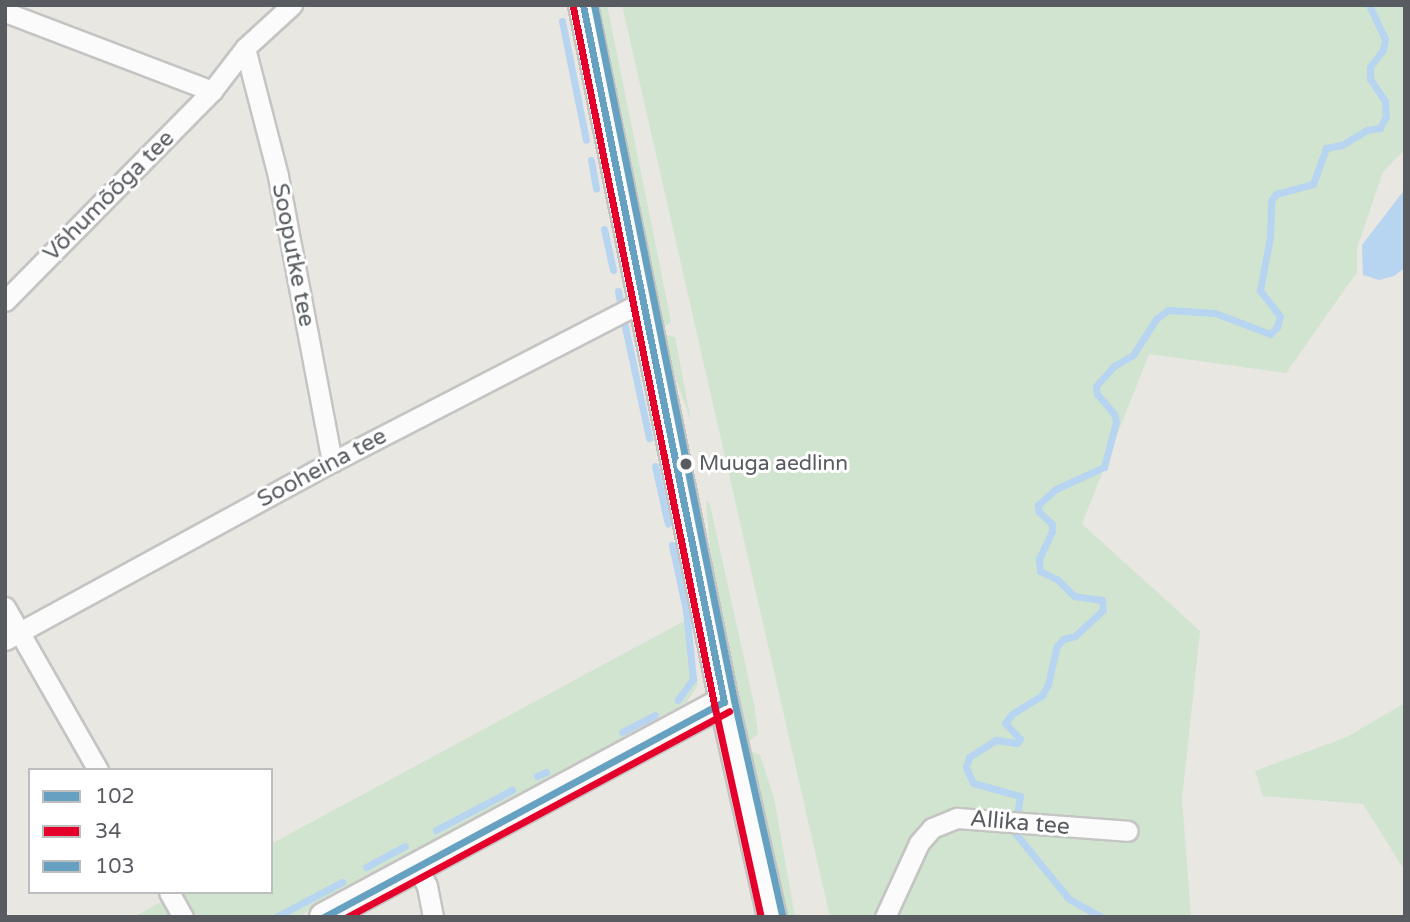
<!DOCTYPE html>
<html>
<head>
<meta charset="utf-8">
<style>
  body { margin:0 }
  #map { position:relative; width:1410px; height:922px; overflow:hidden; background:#e8e7e2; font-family:"Varela Round",sans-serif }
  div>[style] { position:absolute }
  .green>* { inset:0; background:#d0e4cf }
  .water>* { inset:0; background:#b7d4f1 }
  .stream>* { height:7px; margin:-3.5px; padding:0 3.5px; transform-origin:3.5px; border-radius:3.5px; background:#b7d4f1 }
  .roads { filter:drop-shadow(2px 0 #c4c4c3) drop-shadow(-2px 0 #c4c4c3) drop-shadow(0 2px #c4c4c3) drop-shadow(0 -2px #c4c4c3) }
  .street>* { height:19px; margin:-9.5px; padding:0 9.5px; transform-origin:9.5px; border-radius:9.5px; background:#fcfbfb }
  .secondary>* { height:28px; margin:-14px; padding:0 14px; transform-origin:14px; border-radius:14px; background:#fcfbfb }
  .bus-1>* { height:7px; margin:-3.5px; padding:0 3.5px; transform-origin:3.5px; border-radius:3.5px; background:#66a1c1 }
  .bus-2>* { height:7px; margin:-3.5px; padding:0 3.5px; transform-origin:3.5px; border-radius:3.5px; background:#e4002b }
  .bus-3>* { height:7px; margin:-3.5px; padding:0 3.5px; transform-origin:3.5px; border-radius:3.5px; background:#66a1c1 }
  .dots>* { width:19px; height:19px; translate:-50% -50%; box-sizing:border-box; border:4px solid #fff; border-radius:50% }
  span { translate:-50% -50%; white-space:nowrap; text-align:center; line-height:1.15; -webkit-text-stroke:6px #fff; paint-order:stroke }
  .bus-label { font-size:21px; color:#585b60 }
  .left { translate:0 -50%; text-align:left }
  .street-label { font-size:23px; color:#585b60 }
  .frame { position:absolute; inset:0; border:7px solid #585b60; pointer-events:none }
  .legend { position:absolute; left:28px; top:768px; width:245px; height:126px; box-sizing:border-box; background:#fff; border:2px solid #bcbdbf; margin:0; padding:9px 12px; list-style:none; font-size:21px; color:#585b60 }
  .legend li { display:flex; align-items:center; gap:14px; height:35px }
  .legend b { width:35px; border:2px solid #bcbdbf }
</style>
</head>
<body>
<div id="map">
  <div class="green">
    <i style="clip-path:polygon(594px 5px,607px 5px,671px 321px,668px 325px,661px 326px)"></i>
    <i style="clip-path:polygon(622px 5px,1405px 5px,1405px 149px,1383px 172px,1357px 248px,1357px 272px,1286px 373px,1149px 354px,1082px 524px,1200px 631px,1182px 799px,1191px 917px,830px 917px)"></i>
    <i style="clip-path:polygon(664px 335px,675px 337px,691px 421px,677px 382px)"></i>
    <i style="clip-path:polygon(706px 501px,710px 504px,714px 523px,754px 704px,758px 734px,748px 742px,712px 571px)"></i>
    <i style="clip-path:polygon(688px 619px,698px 685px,687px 702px,298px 917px,134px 917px,179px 892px,271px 892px,271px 844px)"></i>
    <i style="clip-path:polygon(1405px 703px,1405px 871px,1363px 804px,1263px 796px,1255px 771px,1347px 737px)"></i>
    <i style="clip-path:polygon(753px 752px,760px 755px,774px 798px,795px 917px,785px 917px,749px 753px)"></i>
  </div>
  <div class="water">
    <i style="clip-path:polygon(1405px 189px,1405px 268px,1394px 276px,1379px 280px,1363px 275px,1362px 245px)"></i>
  </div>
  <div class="stream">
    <i style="left:562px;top:21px;width:121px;rotate:78.6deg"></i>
    <i style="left:591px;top:160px;width:29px;rotate:80deg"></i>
    <i style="left:604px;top:229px;width:42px;rotate:77.6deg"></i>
    <i style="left:618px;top:291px;width:10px;rotate:79deg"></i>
    <i style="left:624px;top:322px;width:119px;rotate:77.8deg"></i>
    <i style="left:655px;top:466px;width:59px;rotate:77.4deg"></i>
    <i style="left:672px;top:545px;width:66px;rotate:77.8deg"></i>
    <i style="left:686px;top:610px;width:69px;rotate:84.2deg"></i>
    <i style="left:693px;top:679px;width:26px;rotate:126deg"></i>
    <i style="left:622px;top:732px;width:37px;rotate:-27deg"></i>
    <i style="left:537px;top:776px;width:10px;rotate:-24deg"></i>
    <i style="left:1017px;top:815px;width:19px;rotate:-81deg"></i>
    <i style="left:1020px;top:796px;width:49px;rotate:-164.5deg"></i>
    <i style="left:973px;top:783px;width:17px;rotate:-114deg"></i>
    <i style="left:966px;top:767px;width:10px;rotate:-73deg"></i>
    <i style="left:969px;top:757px;width:32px;rotate:-32deg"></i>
    <i style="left:996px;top:740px;width:21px;rotate:8deg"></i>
    <i style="left:1017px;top:743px;width:5px;rotate:-53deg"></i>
    <i style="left:1020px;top:739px;width:22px;rotate:-133deg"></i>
    <i style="left:1005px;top:723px;width:11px;rotate:-52deg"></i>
    <i style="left:1012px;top:714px;width:36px;rotate:-32deg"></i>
    <i style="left:1042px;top:695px;width:13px;rotate:-61deg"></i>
    <i style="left:1048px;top:684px;width:39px;rotate:-77deg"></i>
    <i style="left:1057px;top:646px;width:9px;rotate:-49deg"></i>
    <i style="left:1063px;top:639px;width:12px;rotate:-14deg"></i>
    <i style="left:1075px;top:636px;width:38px;rotate:-43deg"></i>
    <i style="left:1103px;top:610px;width:10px;rotate:-96deg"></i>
    <i style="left:1102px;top:600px;width:28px;rotate:-172deg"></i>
    <i style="left:1074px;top:596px;width:23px;rotate:-135deg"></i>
    <i style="left:1058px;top:580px;width:20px;rotate:-153deg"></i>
    <i style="left:1040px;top:571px;width:12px;rotate:-95deg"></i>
    <i style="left:1039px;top:559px;width:31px;rotate:-65deg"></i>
    <i style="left:1052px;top:531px;width:7px;rotate:-90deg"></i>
    <i style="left:1052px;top:524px;width:18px;rotate:-137deg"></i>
    <i style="left:1039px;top:512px;width:7px;rotate:-98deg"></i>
    <i style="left:1038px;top:505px;width:24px;rotate:-42deg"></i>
    <i style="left:1056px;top:489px;width:53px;rotate:-24.6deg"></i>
    <i style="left:1104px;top:467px;width:47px;rotate:-75.1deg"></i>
    <i style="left:1116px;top:422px;width:8px;rotate:-104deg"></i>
    <i style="left:1114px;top:414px;width:26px;rotate:-130deg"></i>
    <i style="left:1097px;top:394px;width:8px;rotate:-97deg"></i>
    <i style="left:1096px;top:386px;width:27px;rotate:-48deg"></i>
    <i style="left:1114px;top:366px;width:22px;rotate:-30deg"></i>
    <i style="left:1133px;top:355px;width:43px;rotate:-57.4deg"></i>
    <i style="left:1156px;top:319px;width:15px;rotate:-37deg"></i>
    <i style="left:1168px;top:310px;width:47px;rotate:3.7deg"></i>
    <i style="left:1215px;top:313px;width:59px;rotate:20.9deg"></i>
    <i style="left:1270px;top:334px;width:10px;rotate:-45deg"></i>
    <i style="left:1277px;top:327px;width:11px;rotate:-75deg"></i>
    <i style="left:1280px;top:316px;width:33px;rotate:-128deg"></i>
    <i style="left:1260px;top:290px;width:54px;rotate:-79.3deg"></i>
    <i style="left:1270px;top:237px;width:36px;rotate:-88deg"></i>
    <i style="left:1271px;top:201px;width:9px;rotate:-54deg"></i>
    <i style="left:1276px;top:194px;width:38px;rotate:-15deg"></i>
    <i style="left:1313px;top:184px;width:38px;rotate:-70deg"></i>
    <i style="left:1326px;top:148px;width:16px;rotate:-11deg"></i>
    <i style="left:1342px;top:145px;width:29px;rotate:-31deg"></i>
    <i style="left:1367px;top:130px;width:13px;rotate:-9deg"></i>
    <i style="left:1380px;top:128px;width:13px;rotate:-63deg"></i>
    <i style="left:1386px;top:116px;width:15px;rotate:-94deg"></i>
    <i style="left:1385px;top:101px;width:27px;rotate:-124deg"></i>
    <i style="left:1370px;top:79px;width:12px;rotate:-90deg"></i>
    <i style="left:1370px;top:67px;width:21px;rotate:-53deg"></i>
    <i style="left:1383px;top:50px;width:11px;rotate:-80deg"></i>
    <i style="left:1385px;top:39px;width:38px;rotate:-115deg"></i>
    <i style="left:436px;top:830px;width:86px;rotate:-27.8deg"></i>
    <i style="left:1015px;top:833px;width:85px;rotate:50.7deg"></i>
    <i style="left:1069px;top:899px;width:38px;rotate:29deg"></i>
    <i style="left:366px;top:867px;width:44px;rotate:-28.3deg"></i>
    <i style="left:276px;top:917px;width:75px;rotate:-27.9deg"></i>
  </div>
  <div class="roads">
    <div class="street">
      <i style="left:5px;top:12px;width:222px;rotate:20.9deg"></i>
      <i style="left:245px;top:48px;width:132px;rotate:75.5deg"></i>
      <i style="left:278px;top:176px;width:291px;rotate:79.3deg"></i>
      <i style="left:5px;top:301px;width:295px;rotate:-45.4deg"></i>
      <i style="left:212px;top:91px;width:54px;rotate:-52.5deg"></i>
      <i style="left:245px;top:48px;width:64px;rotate:-42.5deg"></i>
      <i style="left:5px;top:607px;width:188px;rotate:60.3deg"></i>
      <i style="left:5px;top:640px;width:372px;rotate:-28.6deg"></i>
      <i style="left:332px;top:462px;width:349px;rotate:-27.3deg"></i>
      <i style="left:417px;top:867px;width:21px;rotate:62deg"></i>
      <i style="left:427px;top:886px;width:32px;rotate:79deg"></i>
      <i style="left:169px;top:892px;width:29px;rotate:61deg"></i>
      <i style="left:885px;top:917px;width:81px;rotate:-65.3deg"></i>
      <i style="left:919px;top:843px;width:20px;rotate:-49deg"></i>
      <i style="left:932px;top:828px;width:27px;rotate:-22deg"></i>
      <i style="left:957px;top:818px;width:171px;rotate:4.3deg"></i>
    </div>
    <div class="secondary">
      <i style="left:583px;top:5px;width:711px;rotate:78.56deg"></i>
      <i style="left:724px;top:702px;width:220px;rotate:77.4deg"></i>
      <i style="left:324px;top:917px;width:454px;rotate:-28.3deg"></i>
    </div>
  </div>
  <div class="bus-1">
    <i style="left:583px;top:5px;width:711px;rotate:78.56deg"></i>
    <i style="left:324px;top:917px;width:454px;rotate:-28.3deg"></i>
  </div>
  <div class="bus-2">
    <i style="left:573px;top:7px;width:711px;rotate:78.56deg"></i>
    <i style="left:714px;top:704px;width:218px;rotate:77.6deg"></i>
    <i style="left:347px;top:917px;width:434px;rotate:-28.3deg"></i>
  </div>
  <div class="bus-3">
    <i style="left:594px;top:5px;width:709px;rotate:78.61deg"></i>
    <i style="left:734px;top:700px;width:220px;rotate:77.4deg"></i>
  </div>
  <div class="dots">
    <i style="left:686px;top:464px;background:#585b60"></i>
  </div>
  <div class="bus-label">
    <span class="left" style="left:699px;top:464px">Muuga aedlinn</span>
  </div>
  <div class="street-label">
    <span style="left:109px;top:196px;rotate:-45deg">Võhumõõga tee</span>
    <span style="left:293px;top:255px;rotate:79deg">Sooputke tee</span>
    <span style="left:322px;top:468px;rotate:-28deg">Sooheina tee</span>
    <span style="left:1020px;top:823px;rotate:5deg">Allika tee</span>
  </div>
  <div class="frame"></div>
  <ul class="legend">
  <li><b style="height:9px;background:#66a1c1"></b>102</li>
  <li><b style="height:9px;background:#e4002b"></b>34</li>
  <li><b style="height:9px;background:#66a1c1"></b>103</li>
  </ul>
</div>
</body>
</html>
